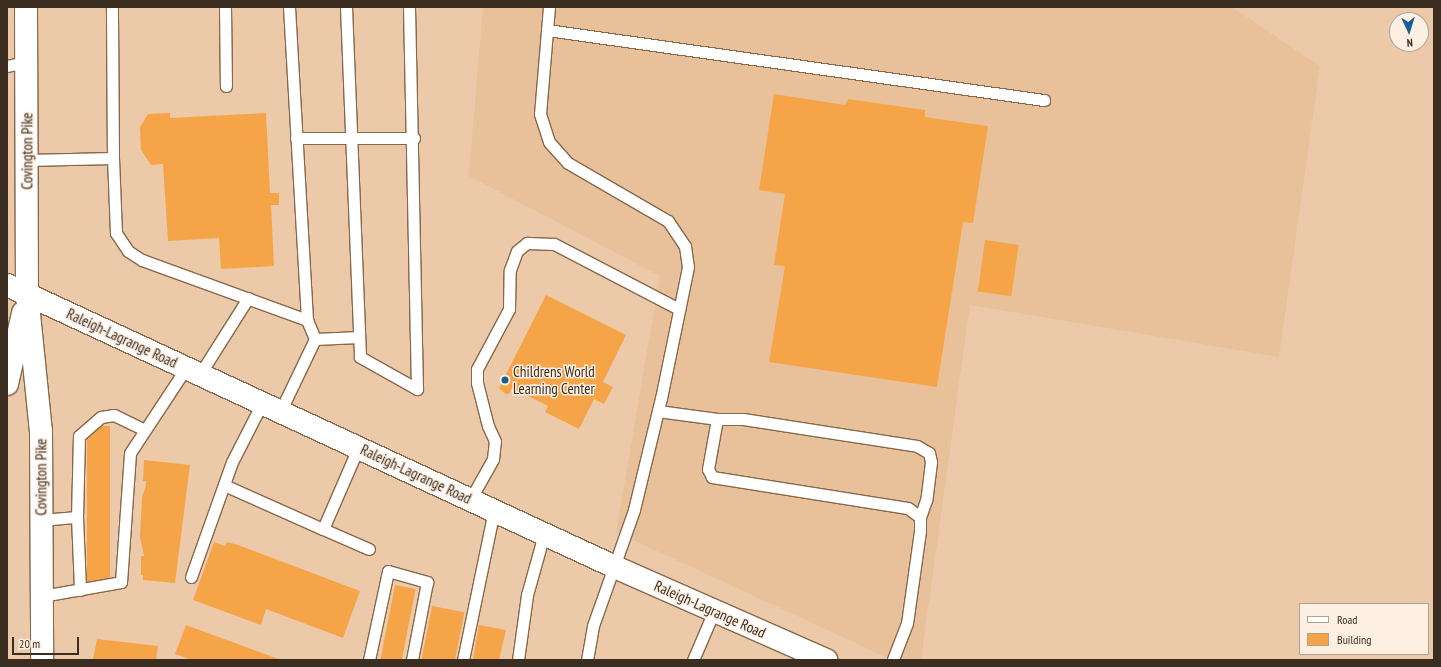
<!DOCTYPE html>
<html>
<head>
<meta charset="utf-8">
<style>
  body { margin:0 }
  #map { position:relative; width:1441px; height:667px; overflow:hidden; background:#eccaa9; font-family:"PT Sans Narrow",sans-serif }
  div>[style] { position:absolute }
  .built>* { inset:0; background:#e8c19a }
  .building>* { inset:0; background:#f5a548; transform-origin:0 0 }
  .roads { filter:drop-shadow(1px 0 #86684a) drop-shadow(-1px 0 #86684a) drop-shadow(0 1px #86684a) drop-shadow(0 -1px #86684a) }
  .lane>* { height:11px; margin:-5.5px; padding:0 5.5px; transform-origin:5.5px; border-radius:5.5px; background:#fff }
  .secondary>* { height:22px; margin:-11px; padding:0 11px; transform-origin:11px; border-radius:11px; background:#fff }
  .primary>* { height:22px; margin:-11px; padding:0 11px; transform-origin:11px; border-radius:11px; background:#fff }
  .dots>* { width:11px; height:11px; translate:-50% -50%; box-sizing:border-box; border:2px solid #fdefe2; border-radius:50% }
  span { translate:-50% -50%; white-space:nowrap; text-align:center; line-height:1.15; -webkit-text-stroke:3px #fdefe2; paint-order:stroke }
  .street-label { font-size:15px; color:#3b2e21 }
  .poi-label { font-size:15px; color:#3b2e21 }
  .left { translate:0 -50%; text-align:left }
  .frame { position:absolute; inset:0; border:8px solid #3b2e21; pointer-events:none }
  .legend { position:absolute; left:1299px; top:603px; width:130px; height:52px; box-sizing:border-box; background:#fdefe2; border:1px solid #afa295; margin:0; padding:5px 7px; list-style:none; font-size:12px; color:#3b2e21 }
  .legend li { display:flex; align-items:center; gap:8px; height:20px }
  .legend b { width:20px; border:1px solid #afa295 }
  .north { position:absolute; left:1389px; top:12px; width:40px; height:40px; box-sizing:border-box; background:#fdefe2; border:1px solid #afa295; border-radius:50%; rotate:176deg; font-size:11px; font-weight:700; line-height:16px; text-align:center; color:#3b2e21 }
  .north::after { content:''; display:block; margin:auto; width:14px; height:18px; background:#185e93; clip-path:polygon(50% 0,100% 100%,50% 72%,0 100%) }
  .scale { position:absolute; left:12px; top:637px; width:67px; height:18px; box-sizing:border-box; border:2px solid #3b2e21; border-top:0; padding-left:5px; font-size:12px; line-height:14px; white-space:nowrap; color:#3b2e21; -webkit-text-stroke:3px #fdefe2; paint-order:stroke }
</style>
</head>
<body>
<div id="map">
  <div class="built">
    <i style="clip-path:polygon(483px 7px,1232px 7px,1320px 66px,1279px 357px,970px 305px,921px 660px,892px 660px,616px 532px,660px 276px,469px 176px)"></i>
  </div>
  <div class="building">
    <i style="clip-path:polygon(774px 94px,845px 105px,848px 99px,925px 110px,925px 117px,988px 126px,973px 223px,963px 222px,937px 387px,769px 362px,785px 266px,774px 265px,785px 194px,759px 190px)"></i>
    <i style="clip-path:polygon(170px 113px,170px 118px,266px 113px,270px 193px,279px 193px,279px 205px,271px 205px,274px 266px,221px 269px,219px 238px,168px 241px,163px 164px,151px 165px,141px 150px,140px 127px,148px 114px)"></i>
    <i style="left:985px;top:240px;width:34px;height:52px;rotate:8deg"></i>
    <i style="clip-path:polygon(546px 295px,626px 335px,603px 382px,613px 387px,604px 404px,594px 399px,579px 429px,545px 412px,548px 406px,512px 388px,509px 394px,506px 394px,499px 388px)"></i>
    <i style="left:87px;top:426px;width:23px;height:157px"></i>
    <i style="clip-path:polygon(144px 460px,190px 465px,175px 583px,143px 580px,143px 575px,141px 575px,141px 556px,144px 556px,140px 537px,142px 497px,146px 485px,146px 481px,143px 481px)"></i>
    <i style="clip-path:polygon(214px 542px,225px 546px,227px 542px,238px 545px,360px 591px,343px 638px,266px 609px,261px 625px,193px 600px)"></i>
    <i style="left:395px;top:585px;width:21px;height:76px;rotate:11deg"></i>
    <i style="left:432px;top:606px;width:33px;height:55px;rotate:11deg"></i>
    <i style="clip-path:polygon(186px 625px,281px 660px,192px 660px,175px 654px)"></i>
    <i style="clip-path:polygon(479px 625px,506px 630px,499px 660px,473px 660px)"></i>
    <i style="clip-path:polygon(97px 639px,158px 646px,156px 660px,93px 660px)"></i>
  </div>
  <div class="roads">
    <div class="lane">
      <i style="left:225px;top:7px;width:79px;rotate:89.3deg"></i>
      <i style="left:289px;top:7px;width:314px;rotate:86.7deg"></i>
      <i style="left:307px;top:320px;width:21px;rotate:67deg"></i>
      <i style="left:346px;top:7px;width:350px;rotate:87.7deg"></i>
      <i style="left:360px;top:357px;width:65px;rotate:29.3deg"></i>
      <i style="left:417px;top:389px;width:382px;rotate:-91.2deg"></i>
      <i style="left:549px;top:7px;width:107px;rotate:94.8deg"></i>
      <i style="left:540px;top:114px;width:29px;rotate:72deg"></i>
      <i style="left:549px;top:142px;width:28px;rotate:48deg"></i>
      <i style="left:568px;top:163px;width:116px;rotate:30.1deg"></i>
      <i style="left:668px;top:221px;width:30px;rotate:56deg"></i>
      <i style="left:685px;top:246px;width:21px;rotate:82deg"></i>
      <i style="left:688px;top:267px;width:134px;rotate:101.6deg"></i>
      <i style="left:661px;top:398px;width:115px;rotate:103.6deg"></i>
      <i style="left:634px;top:510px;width:123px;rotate:109.5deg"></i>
      <i style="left:593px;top:626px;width:35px;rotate:100deg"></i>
      <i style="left:547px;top:30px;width:502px;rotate:8.02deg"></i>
      <i style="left:7px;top:66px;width:19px;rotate:-12deg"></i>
      <i style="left:296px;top:138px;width:118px"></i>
      <i style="left:113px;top:158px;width:75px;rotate:87.7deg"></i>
      <i style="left:116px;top:233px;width:22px;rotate:56deg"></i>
      <i style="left:128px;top:251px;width:17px;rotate:33deg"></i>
      <i style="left:142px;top:260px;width:176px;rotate:20deg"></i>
      <i style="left:27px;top:160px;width:86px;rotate:-1.3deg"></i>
      <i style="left:113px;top:158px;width:151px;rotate:-90.4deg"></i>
      <i style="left:200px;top:374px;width:90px;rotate:-57.7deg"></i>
      <i style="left:658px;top:411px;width:60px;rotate:7.7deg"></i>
      <i style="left:717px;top:419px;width:51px;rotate:100.2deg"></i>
      <i style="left:708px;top:469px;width:9px;rotate:63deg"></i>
      <i style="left:712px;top:477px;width:198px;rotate:9deg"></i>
      <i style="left:908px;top:508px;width:15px;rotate:37deg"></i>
      <i style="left:920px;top:517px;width:14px;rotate:90deg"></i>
      <i style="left:920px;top:531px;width:93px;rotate:98deg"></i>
      <i style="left:907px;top:623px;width:40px;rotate:111deg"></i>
      <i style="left:280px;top:412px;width:81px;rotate:-64.4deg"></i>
      <i style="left:315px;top:339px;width:44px;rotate:-2.6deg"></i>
      <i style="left:717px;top:419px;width:26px"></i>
      <i style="left:743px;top:419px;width:176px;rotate:8.8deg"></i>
      <i style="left:917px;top:446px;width:14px;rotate:30deg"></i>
      <i style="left:929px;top:453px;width:9px;rotate:77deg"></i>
      <i style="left:931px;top:462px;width:38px;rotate:97deg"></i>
      <i style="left:926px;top:500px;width:18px;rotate:109deg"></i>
      <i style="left:224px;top:485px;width:108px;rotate:24deg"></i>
      <i style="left:323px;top:529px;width:88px;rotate:-66.6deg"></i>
      <i style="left:470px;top:500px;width:47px;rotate:-60.7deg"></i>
      <i style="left:493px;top:459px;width:18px;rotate:-84deg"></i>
      <i style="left:495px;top:441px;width:17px;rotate:-115deg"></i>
      <i style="left:488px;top:426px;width:44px;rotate:-104.3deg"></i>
      <i style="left:477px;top:383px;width:14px;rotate:-90deg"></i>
      <i style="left:477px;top:369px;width:68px;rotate:-61.9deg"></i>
      <i style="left:509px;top:309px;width:39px;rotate:-89deg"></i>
      <i style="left:510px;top:270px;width:20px;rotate:-70deg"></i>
      <i style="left:517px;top:251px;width:13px;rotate:-39deg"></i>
      <i style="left:527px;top:243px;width:27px;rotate:2deg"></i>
      <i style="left:554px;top:244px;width:141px;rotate:27.5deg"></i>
      <i style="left:77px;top:517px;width:81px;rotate:-88.6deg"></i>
      <i style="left:79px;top:436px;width:29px;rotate:-41deg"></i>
      <i style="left:101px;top:417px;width:13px;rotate:-9deg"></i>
      <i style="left:114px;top:415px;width:34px;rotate:26deg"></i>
      <i style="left:41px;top:520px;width:36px;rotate:-5deg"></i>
      <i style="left:77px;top:517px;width:73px;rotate:87.6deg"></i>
      <i style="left:323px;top:529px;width:50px;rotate:23.5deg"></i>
      <i style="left:191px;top:577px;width:122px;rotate:-70.4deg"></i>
      <i style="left:232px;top:462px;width:66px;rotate:-63deg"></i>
      <i style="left:42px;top:596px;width:80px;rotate:-10deg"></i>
      <i style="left:121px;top:582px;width:129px;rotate:-86deg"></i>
      <i style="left:130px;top:453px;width:102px;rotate:-56.6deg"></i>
      <i style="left:369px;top:660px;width:91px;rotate:-77.9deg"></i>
      <i style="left:388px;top:571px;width:41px;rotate:15.8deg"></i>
      <i style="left:427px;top:582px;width:79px;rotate:100.9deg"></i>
      <i style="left:463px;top:660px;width:153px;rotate:-78.3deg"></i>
      <i style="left:518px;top:660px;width:66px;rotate:-82.1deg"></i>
      <i style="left:527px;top:595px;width:63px;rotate:-74.4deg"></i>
      <i style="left:693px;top:660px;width:53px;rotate:-66.8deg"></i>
    </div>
    <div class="secondary">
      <i style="left:7px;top:285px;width:670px;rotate:24.88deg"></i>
      <i style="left:615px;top:567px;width:231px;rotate:23.8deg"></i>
    </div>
    <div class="primary">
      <i style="left:26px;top:7px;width:287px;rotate:89.8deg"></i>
      <i style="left:27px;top:294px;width:138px;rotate:84.2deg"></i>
      <i style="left:41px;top:431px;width:229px;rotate:89.7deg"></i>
      <i style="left:7px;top:384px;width:73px;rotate:-77.3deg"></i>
    </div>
  </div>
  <div class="dots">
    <i style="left:505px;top:380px;background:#185e93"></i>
  </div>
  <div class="street-label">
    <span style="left:27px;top:151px;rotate:-90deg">Covington Pike</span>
    <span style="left:122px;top:338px;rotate:25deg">Raleigh-Lagrange Road</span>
    <span style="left:416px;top:474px;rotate:25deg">Raleigh-Lagrange Road</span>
    <span style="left:41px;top:477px;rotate:-90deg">Covington Pike</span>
    <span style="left:710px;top:609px;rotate:24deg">Raleigh-Lagrange Road</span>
  </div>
  <div class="poi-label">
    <span class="left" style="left:513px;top:380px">Childrens World<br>Learning Center</span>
  </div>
  <div class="frame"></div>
  <ul class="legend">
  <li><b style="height:5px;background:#fff"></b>Road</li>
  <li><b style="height:11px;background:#f5a548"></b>Building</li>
  </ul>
  <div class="north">N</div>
  <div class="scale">20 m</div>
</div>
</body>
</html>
